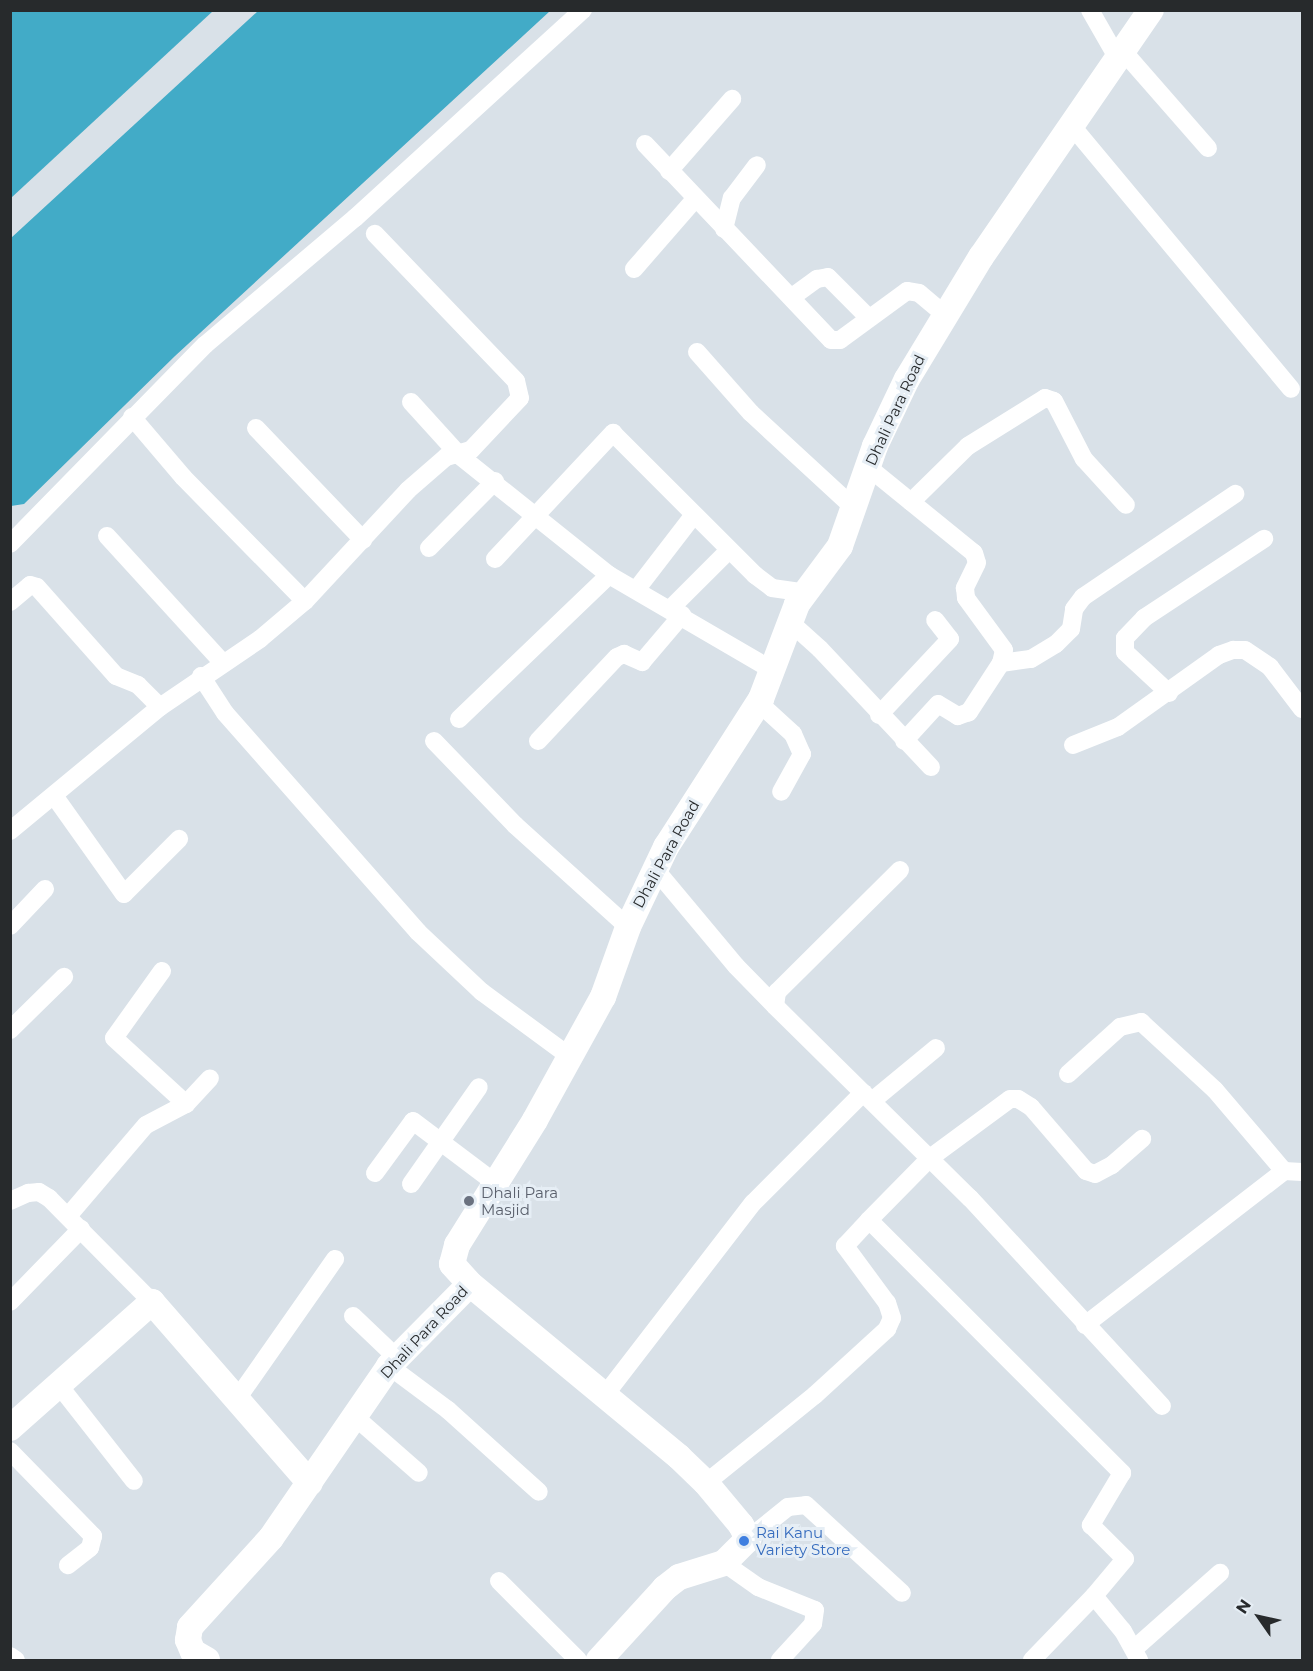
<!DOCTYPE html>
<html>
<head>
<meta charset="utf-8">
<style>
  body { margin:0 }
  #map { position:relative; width:1313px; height:1671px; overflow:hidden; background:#d9e1e8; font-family:Montserrat,sans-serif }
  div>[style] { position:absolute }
  .water>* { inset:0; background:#42abc7 }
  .street>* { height:18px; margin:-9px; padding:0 9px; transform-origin:9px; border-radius:9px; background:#fff }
  .secondary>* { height:26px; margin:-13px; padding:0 13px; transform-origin:13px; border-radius:13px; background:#fff }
  .dots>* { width:16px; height:16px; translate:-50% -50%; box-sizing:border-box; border:3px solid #e6eef5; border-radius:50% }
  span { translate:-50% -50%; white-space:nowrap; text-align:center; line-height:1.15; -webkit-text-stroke:6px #e6eef5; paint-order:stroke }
  .street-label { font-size:15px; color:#272a2c }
  .worship-label { font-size:15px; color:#5b616d }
  .left { translate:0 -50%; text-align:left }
  .shop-label { font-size:15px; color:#366cbe }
  .frame { position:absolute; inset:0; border:12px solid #272a2c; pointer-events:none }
  .north { position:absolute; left:1229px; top:1587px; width:60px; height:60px; -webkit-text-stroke:4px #e6eef5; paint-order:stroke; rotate:304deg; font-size:16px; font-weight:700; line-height:24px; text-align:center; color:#272a2c }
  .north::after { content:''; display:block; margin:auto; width:21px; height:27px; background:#272a2c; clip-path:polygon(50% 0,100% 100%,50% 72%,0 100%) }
</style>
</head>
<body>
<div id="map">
  <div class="water">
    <i style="clip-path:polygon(11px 10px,213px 10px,213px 11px,11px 198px)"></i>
    <i style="clip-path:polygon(258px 11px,550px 11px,175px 356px,24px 504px,11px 506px,11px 238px)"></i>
  </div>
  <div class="street">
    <i style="left:1090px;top:10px;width:56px;rotate:60.3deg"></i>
    <i style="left:1123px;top:51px;width:129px;rotate:48.8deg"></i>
    <i style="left:1072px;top:126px;width:342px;rotate:50.2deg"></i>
    <i style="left:645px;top:144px;width:270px;rotate:46.5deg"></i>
    <i style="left:831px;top:340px;width:9px"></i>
    <i style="left:840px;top:340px;width:83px;rotate:-36.2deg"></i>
    <i style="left:907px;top:291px;width:12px;rotate:9deg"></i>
    <i style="left:919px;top:293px;width:34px;rotate:40deg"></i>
    <i style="left:669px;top:171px;width:96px;rotate:-48.8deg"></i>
    <i style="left:724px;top:229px;width:32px;rotate:-76deg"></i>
    <i style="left:732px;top:198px;width:41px;rotate:-52.9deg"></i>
    <i style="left:634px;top:269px;width:93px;rotate:-48.9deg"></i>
    <i style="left:792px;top:297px;width:31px;rotate:-36deg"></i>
    <i style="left:817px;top:279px;width:11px;rotate:-10deg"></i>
    <i style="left:828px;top:277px;width:58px;rotate:45deg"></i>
    <i style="left:697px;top:352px;width:81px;rotate:48.5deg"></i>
    <i style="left:751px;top:413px;width:140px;rotate:42.7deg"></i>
    <i style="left:411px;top:402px;width:73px;rotate:47.8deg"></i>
    <i style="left:460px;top:456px;width:191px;rotate:38.6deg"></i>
    <i style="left:609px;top:575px;width:191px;rotate:30.2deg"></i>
    <i style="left:132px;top:417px;width:79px;rotate:49.6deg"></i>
    <i style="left:183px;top:477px;width:174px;rotate:45.5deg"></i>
    <i style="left:256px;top:428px;width:155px;rotate:46.3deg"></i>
    <i style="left:868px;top:467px;width:136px;rotate:39.1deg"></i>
    <i style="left:974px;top:553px;width:10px;rotate:73deg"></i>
    <i style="left:977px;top:563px;width:28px;rotate:116deg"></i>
    <i style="left:965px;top:588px;width:10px;rotate:84deg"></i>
    <i style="left:966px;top:598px;width:64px;rotate:53.8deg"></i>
    <i style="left:1004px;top:650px;width:13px;rotate:103deg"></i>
    <i style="left:1001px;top:663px;width:59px;rotate:123.1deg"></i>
    <i style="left:969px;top:712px;width:12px;rotate:160deg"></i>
    <i style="left:958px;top:716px;width:23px;rotate:-149deg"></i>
    <i style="left:938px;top:704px;width:50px;rotate:132.6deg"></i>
    <i style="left:911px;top:502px;width:80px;rotate:-44.5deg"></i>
    <i style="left:968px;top:446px;width:91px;rotate:-31.9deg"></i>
    <i style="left:1045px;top:398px;width:9px;rotate:18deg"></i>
    <i style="left:1054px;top:401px;width:65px;rotate:62.7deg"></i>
    <i style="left:1084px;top:459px;width:62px;rotate:47.6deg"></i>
    <i style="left:107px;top:536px;width:172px;rotate:47.6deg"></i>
    <i style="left:10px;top:544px;width:279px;rotate:-45.6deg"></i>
    <i style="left:205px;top:345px;width:197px;rotate:-40.3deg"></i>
    <i style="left:355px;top:218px;width:309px;rotate:-42.4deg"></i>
    <i style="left:429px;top:548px;width:94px;rotate:-45.4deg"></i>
    <i style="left:495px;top:559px;width:173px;rotate:-46.9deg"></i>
    <i style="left:613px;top:433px;width:201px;rotate:45deg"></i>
    <i style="left:755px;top:575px;width:21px;rotate:37deg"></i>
    <i style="left:772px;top:588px;width:34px;rotate:8deg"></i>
    <i style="left:636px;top:590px;width:93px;rotate:-52.4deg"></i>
    <i style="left:10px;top:602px;width:26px;rotate:-40deg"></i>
    <i style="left:30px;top:585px;width:7px;rotate:16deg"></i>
    <i style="left:37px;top:587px;width:119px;rotate:48.4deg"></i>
    <i style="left:116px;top:676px;width:24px;rotate:22deg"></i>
    <i style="left:138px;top:685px;width:31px;rotate:45deg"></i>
    <i style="left:671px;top:608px;width:82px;rotate:-45deg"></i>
    <i style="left:790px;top:622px;width:40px;rotate:42deg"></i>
    <i style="left:820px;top:649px;width:162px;rotate:46.8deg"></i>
    <i style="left:1001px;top:663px;width:30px;rotate:-8deg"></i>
    <i style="left:1031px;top:659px;width:29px;rotate:-31deg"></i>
    <i style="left:1056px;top:644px;width:21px;rotate:-45deg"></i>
    <i style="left:1071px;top:629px;width:20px;rotate:-81deg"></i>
    <i style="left:1074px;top:609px;width:15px;rotate:-53deg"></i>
    <i style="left:1083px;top:597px;width:184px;rotate:-34.1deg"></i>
    <i style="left:201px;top:676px;width:44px;rotate:57deg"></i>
    <i style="left:225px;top:713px;width:292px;rotate:48.6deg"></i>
    <i style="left:418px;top:932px;width:88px;rotate:43.2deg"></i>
    <i style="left:482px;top:992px;width:108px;rotate:36.3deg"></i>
    <i style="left:1169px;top:693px;width:60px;rotate:-137deg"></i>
    <i style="left:1125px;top:652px;width:14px;rotate:-90deg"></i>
    <i style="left:1125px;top:638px;width:28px;rotate:-46deg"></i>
    <i style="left:1144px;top:618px;width:144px;rotate:-33.4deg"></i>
    <i style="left:759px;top:703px;width:46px;rotate:42.4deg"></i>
    <i style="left:793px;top:734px;width:22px;rotate:66deg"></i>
    <i style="left:802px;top:754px;width:43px;rotate:118.9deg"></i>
    <i style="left:879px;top:715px;width:104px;rotate:-46.9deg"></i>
    <i style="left:950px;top:639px;width:24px;rotate:-128deg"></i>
    <i style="left:459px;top:719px;width:208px;rotate:-43.8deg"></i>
    <i style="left:434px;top:741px;width:117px;rotate:46deg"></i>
    <i style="left:515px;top:825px;width:152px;rotate:42.1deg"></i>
    <i style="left:538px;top:741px;width:115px;rotate:-46.8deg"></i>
    <i style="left:617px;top:657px;width:8px;rotate:-23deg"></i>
    <i style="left:624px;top:654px;width:20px;rotate:24deg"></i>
    <i style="left:642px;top:662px;width:62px;rotate:-49.6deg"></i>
    <i style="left:1073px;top:745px;width:48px;rotate:-21.8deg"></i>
    <i style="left:1118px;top:727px;width:124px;rotate:-35.5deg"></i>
    <i style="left:1219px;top:655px;width:15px;rotate:-20deg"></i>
    <i style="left:1233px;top:650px;width:12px"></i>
    <i style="left:1245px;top:650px;width:30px;rotate:34deg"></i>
    <i style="left:1270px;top:667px;width:53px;rotate:52.7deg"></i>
    <i style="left:55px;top:797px;width:119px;rotate:54.6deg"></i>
    <i style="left:124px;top:894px;width:78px;rotate:-45deg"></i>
    <i style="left:10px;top:831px;width:195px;rotate:-39.6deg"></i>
    <i style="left:160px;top:707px;width:121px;rotate:-34.2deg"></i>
    <i style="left:260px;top:639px;width:59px;rotate:-40.2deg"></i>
    <i style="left:305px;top:601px;width:151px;rotate:-47.1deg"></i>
    <i style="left:408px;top:490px;width:50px;rotate:-41deg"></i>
    <i style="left:446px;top:457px;width:26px;rotate:-16deg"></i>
    <i style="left:471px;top:450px;width:71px;rotate:-46.7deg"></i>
    <i style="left:520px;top:398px;width:17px;rotate:-103deg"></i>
    <i style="left:516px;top:381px;width:204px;rotate:-133.8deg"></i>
    <i style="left:655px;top:869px;width:126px;rotate:50.1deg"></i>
    <i style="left:736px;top:966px;width:56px;rotate:45.7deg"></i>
    <i style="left:900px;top:870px;width:173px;rotate:135.2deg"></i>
    <i style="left:777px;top:992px;width:14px;rotate:98deg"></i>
    <i style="left:775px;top:1006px;width:274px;rotate:44.6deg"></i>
    <i style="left:970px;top:1198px;width:283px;rotate:47.3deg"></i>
    <i style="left:10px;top:926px;width:51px;rotate:-46.6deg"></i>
    <i style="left:162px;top:971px;width:82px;rotate:125.6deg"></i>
    <i style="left:114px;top:1038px;width:98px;rotate:42.5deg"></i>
    <i style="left:10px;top:1030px;width:76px;rotate:-44.5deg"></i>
    <i style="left:1068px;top:1074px;width:70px;rotate:-42.1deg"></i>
    <i style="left:1120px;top:1027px;width:22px;rotate:-13deg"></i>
    <i style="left:1141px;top:1022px;width:100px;rotate:42.6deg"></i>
    <i style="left:1215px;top:1090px;width:106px;rotate:49.6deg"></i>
    <i style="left:872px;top:1101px;width:83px;rotate:-39.6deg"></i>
    <i style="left:375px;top:1173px;width:64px;rotate:-53.8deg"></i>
    <i style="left:413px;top:1121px;width:101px;rotate:37deg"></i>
    <i style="left:411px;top:1184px;width:118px;rotate:-55deg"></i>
    <i style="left:10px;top:1201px;width:20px;rotate:-24deg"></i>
    <i style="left:28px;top:1193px;width:11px;rotate:-5deg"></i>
    <i style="left:39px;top:1192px;width:12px;rotate:31deg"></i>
    <i style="left:49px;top:1198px;width:146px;rotate:45.3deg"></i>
    <i style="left:69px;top:1215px;width:118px;rotate:-49.5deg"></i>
    <i style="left:146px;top:1125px;width:45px;rotate:-27.7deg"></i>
    <i style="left:186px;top:1104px;width:35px;rotate:-47deg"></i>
    <i style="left:869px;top:1220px;width:87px;rotate:-45.5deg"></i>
    <i style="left:930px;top:1158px;width:99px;rotate:-36.4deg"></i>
    <i style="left:1010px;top:1099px;width:8px"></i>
    <i style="left:1018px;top:1099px;width:15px;rotate:32deg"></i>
    <i style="left:1031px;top:1107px;width:84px;rotate:49.3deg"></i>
    <i style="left:1086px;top:1171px;width:9px;rotate:18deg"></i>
    <i style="left:1095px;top:1174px;width:19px;rotate:-28deg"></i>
    <i style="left:1112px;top:1165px;width:40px;rotate:-41deg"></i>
    <i style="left:10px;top:1302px;width:102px;rotate:-45.8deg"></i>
    <i style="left:353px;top:1316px;width:59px;rotate:43.6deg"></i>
    <i style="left:1085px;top:1325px;width:252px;rotate:-37.7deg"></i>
    <i style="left:1284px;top:1171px;width:18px;rotate:3deg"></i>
    <i style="left:389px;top:1366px;width:74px;rotate:36.7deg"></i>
    <i style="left:448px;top:1410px;width:122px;rotate:42deg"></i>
    <i style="left:58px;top:1384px;width:123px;rotate:51.9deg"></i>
    <i style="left:605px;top:1395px;width:242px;rotate:-52.4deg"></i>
    <i style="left:753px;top:1203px;width:156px;rotate:-45deg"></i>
    <i style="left:237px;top:1399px;width:171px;rotate:-55deg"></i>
    <i style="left:354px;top:1416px;width:86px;rotate:41.2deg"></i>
    <i style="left:10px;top:1451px;width:119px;rotate:45.7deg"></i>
    <i style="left:93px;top:1536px;width:12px;rotate:104deg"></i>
    <i style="left:90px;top:1548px;width:28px;rotate:142deg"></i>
    <i style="left:706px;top:1483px;width:140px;rotate:-38.9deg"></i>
    <i style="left:815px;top:1395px;width:98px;rotate:-42.5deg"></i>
    <i style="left:887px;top:1329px;width:12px;rotate:-66deg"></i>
    <i style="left:892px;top:1318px;width:16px;rotate:-108deg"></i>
    <i style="left:887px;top:1303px;width:71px;rotate:-126.4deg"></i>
    <i style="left:845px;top:1246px;width:35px;rotate:-47deg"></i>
    <i style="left:869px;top:1220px;width:358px;rotate:45deg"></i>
    <i style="left:1122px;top:1473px;width:61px;rotate:120.8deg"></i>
    <i style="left:1091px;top:1525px;width:48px;rotate:45deg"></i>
    <i style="left:1125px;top:1559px;width:48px;rotate:130deg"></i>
    <i style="left:1094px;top:1596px;width:45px;rotate:50.4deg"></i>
    <i style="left:1123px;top:1631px;width:33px;rotate:61deg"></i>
    <i style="left:748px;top:1539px;width:51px;rotate:-38.7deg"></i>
    <i style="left:788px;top:1507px;width:18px;rotate:-6deg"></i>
    <i style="left:806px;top:1505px;width:130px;rotate:42.5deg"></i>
    <i style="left:724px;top:1563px;width:42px;rotate:35.2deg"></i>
    <i style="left:758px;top:1587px;width:61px;rotate:22deg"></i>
    <i style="left:815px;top:1610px;width:14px;rotate:98deg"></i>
    <i style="left:813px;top:1624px;width:49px;rotate:132.5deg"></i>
    <i style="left:499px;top:1581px;width:112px;rotate:45deg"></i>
    <i style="left:1134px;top:1649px;width:115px;rotate:-41.5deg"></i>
    <i style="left:10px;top:1656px;width:7px;rotate:34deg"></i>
    <i style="left:1032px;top:1660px;width:89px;rotate:-45.9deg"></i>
  </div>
  <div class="secondary">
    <i style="left:470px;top:1284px;width:271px;rotate:39.6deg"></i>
    <i style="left:679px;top:1457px;width:37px;rotate:44deg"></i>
    <i style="left:706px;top:1483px;width:55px;rotate:50.2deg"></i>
    <i style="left:741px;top:1525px;width:16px;rotate:63deg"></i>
    <i style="left:748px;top:1539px;width:34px;rotate:135deg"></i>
    <i style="left:724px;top:1563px;width:47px;rotate:162.7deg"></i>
    <i style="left:679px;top:1577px;width:18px;rotate:142deg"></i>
    <i style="left:665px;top:1588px;width:98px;rotate:132.5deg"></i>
    <i style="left:10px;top:1428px;width:190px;rotate:-41.6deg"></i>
    <i style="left:152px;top:1302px;width:240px;rotate:48.9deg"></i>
    <i style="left:207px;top:1660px;width:16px;rotate:-150deg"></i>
    <i style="left:193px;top:1652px;width:13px;rotate:-113deg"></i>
    <i style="left:188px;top:1640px;width:13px;rotate:-81deg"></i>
    <i style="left:190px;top:1627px;width:120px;rotate:-47.7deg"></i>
    <i style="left:271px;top:1538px;width:209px;rotate:-55.5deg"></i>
    <i style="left:389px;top:1366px;width:115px;rotate:-45.4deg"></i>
    <i style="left:470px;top:1284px;width:27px;rotate:-132deg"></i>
    <i style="left:452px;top:1264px;width:20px;rotate:-75deg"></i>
    <i style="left:457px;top:1245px;width:147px;rotate:-58deg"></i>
    <i style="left:535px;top:1120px;width:141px;rotate:-61.1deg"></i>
    <i style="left:603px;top:997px;width:74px;rotate:-70.3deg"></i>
    <i style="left:628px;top:927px;width:89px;rotate:-64.6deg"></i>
    <i style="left:666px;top:847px;width:176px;rotate:-57.3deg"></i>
    <i style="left:761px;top:699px;width:102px;rotate:-69.2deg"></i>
    <i style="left:797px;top:604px;width:72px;rotate:-53.4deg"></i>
    <i style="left:840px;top:546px;width:106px;rotate:-70.7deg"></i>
    <i style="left:875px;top:446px;width:74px;rotate:-64.5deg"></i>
    <i style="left:907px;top:379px;width:143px;rotate:-58.8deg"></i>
    <i style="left:981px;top:257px;width:300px;rotate:-55.5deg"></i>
  </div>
  <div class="dots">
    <i style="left:469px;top:1201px;background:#6b7280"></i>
    <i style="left:744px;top:1541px;background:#3f7fe0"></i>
  </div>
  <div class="street-label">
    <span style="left:895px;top:410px;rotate:-65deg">Dhali Para Road</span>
    <span style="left:666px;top:854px;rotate:-61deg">Dhali Para Road</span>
    <span style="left:424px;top:1332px;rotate:-47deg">Dhali Para Road</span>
  </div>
  <div class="worship-label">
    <span class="left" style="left:481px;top:1201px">Dhali Para<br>Masjid</span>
  </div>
  <div class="shop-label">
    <span class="left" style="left:756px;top:1541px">Rai Kanu<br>Variety Store</span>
  </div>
  <div class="frame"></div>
  <div class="north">N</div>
</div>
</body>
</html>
